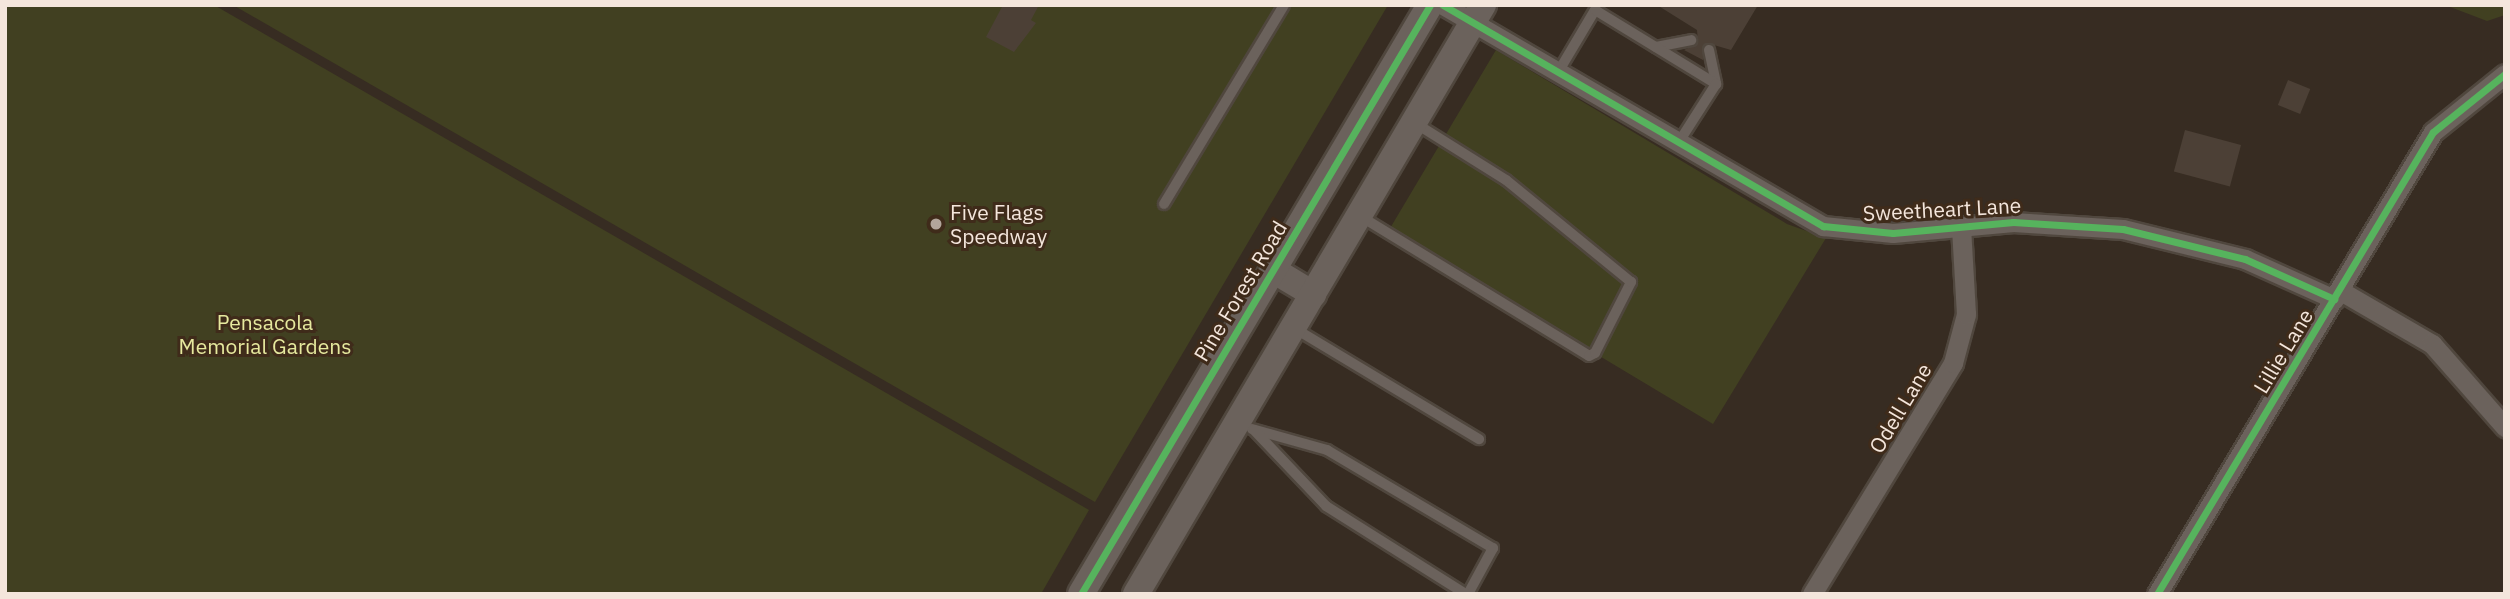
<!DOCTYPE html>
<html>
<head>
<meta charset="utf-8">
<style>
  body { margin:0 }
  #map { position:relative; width:2510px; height:599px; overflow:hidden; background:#372c22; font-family:"IBM Plex Sans",sans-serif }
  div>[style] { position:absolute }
  .green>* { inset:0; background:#414021 }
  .building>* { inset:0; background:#4c4036; transform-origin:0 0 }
  .roads { filter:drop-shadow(2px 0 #50473e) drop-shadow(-2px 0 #50473e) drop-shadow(0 2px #50473e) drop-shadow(0 -2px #50473e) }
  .service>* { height:10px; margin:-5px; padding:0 5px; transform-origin:5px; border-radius:5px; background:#6b625c }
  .minor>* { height:19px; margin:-9.5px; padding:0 9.5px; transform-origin:9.5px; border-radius:9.5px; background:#6b625c }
  .secondary>* { height:26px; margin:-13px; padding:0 13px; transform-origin:13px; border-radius:13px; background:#6b625c }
  .cycleway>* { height:7px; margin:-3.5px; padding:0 3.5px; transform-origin:3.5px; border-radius:3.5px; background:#56b35d }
  .dots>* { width:19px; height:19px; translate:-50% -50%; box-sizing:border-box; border:4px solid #3f2b1a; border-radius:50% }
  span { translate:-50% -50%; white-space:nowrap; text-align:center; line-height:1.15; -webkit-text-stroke:6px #3f2b1a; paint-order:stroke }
  .street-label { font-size:21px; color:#f4e6dc }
  .poi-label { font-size:21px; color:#f4e6dc }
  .left { translate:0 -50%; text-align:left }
  .park-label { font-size:21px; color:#e6e99e }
  .frame { position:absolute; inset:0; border:7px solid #f4e6dc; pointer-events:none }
</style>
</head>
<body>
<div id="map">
  <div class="green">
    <i style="clip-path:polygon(5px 5px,214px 5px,1089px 510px,1041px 594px,5px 594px)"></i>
    <i style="clip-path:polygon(233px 5px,1388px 5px,1095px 502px)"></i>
    <i style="clip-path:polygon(2445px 5px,2505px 5px,2505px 15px,2487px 21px)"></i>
    <i style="clip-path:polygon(1496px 50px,1787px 224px,1826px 238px,1713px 424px,1389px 230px)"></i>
  </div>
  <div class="building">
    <i style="clip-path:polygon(1003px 5px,1039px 5px,1031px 20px,1036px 23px,1014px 52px,986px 37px)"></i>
    <i style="clip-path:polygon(1657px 5px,1758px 5px,1731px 50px,1707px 43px,1703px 60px,1684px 50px,1698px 43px,1697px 30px)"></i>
    <i style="left:2288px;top:80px;width:24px;height:27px;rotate:22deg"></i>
    <i style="left:2185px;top:130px;width:58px;height:43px;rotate:15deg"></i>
  </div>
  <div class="roads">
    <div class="service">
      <i style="left:1656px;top:47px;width:36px;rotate:-11deg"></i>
      <i style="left:1709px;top:50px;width:35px;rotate:78deg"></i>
      <i style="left:1557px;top:74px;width:74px;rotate:-59.3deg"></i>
      <i style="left:1595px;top:10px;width:142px;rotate:31.4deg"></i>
      <i style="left:1716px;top:84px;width:72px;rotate:122.6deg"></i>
      <i style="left:1164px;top:204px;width:232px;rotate:-58.9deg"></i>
      <i style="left:1360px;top:216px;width:268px;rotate:31.4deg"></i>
      <i style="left:1589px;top:356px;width:7px;rotate:-27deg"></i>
      <i style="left:1595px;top:353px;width:80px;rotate:-63.1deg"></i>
      <i style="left:1631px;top:282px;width:161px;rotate:-140.8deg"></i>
      <i style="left:1506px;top:180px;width:107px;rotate:-147.9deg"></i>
      <i style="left:1294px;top:328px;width:216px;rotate:31deg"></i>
      <i style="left:1252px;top:429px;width:78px;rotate:15.6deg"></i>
      <i style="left:1327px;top:450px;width:193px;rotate:30.6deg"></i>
      <i style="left:1493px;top:548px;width:52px;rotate:118.5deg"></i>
      <i style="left:1254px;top:430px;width:105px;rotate:46.5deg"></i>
      <i style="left:1326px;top:506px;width:165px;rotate:32.2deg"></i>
    </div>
    <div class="minor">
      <i style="left:1443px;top:5px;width:440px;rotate:30.2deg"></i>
      <i style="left:1823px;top:226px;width:70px;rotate:5.7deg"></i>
      <i style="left:1893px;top:233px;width:121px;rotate:-5.2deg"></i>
      <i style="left:2013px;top:222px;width:110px;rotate:3.6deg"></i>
      <i style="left:2123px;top:229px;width:126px;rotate:13.8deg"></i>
      <i style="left:2245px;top:259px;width:98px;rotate:24.2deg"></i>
      <i style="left:2339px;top:290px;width:108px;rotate:30.1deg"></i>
      <i style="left:2432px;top:344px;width:111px;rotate:48.7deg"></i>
      <i style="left:1812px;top:594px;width:271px;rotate:-58.6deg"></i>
      <i style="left:1953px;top:363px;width:51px;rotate:-75.1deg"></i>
      <i style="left:1966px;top:314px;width:88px;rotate:-93.3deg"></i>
      <i style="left:2157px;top:594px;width:538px;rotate:-59.15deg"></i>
      <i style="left:2433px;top:132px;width:92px;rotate:-38.9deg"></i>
    </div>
    <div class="secondary">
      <i style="left:1273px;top:270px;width:47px;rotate:31deg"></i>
      <i style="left:1081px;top:594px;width:685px;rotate:-59.35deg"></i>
      <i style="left:1136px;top:594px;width:684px;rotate:-59.5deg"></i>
    </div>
  </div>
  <div class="cycleway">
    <i style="left:1443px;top:5px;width:440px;rotate:30.2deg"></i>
    <i style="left:1823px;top:226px;width:70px;rotate:5.7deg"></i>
    <i style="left:1893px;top:233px;width:121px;rotate:-5.2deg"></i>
    <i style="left:2013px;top:222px;width:110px;rotate:3.6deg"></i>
    <i style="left:2123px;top:229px;width:126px;rotate:13.8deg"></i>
    <i style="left:2245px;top:259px;width:98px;rotate:24.2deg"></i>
    <i style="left:1081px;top:594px;width:685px;rotate:-59.35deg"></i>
    <i style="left:2157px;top:594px;width:538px;rotate:-59.15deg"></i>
    <i style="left:2433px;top:132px;width:92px;rotate:-38.9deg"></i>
  </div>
  <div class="dots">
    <i style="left:936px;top:224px;background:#b2a59b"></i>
  </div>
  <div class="street-label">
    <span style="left:1942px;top:209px;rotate:-3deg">Sweetheart Lane</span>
    <span style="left:1240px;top:291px;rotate:-59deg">Pine Forest Road</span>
    <span style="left:2283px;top:351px;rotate:-59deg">Lillie Lane</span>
    <span style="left:1900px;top:408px;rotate:-59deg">Odell Lane</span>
  </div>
  <div class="poi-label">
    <span class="left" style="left:950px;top:224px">Five Flags<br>Speedway</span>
  </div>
  <div class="park-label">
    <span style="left:265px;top:334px">Pensacola<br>Memorial Gardens</span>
  </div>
  <div class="frame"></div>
</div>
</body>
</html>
